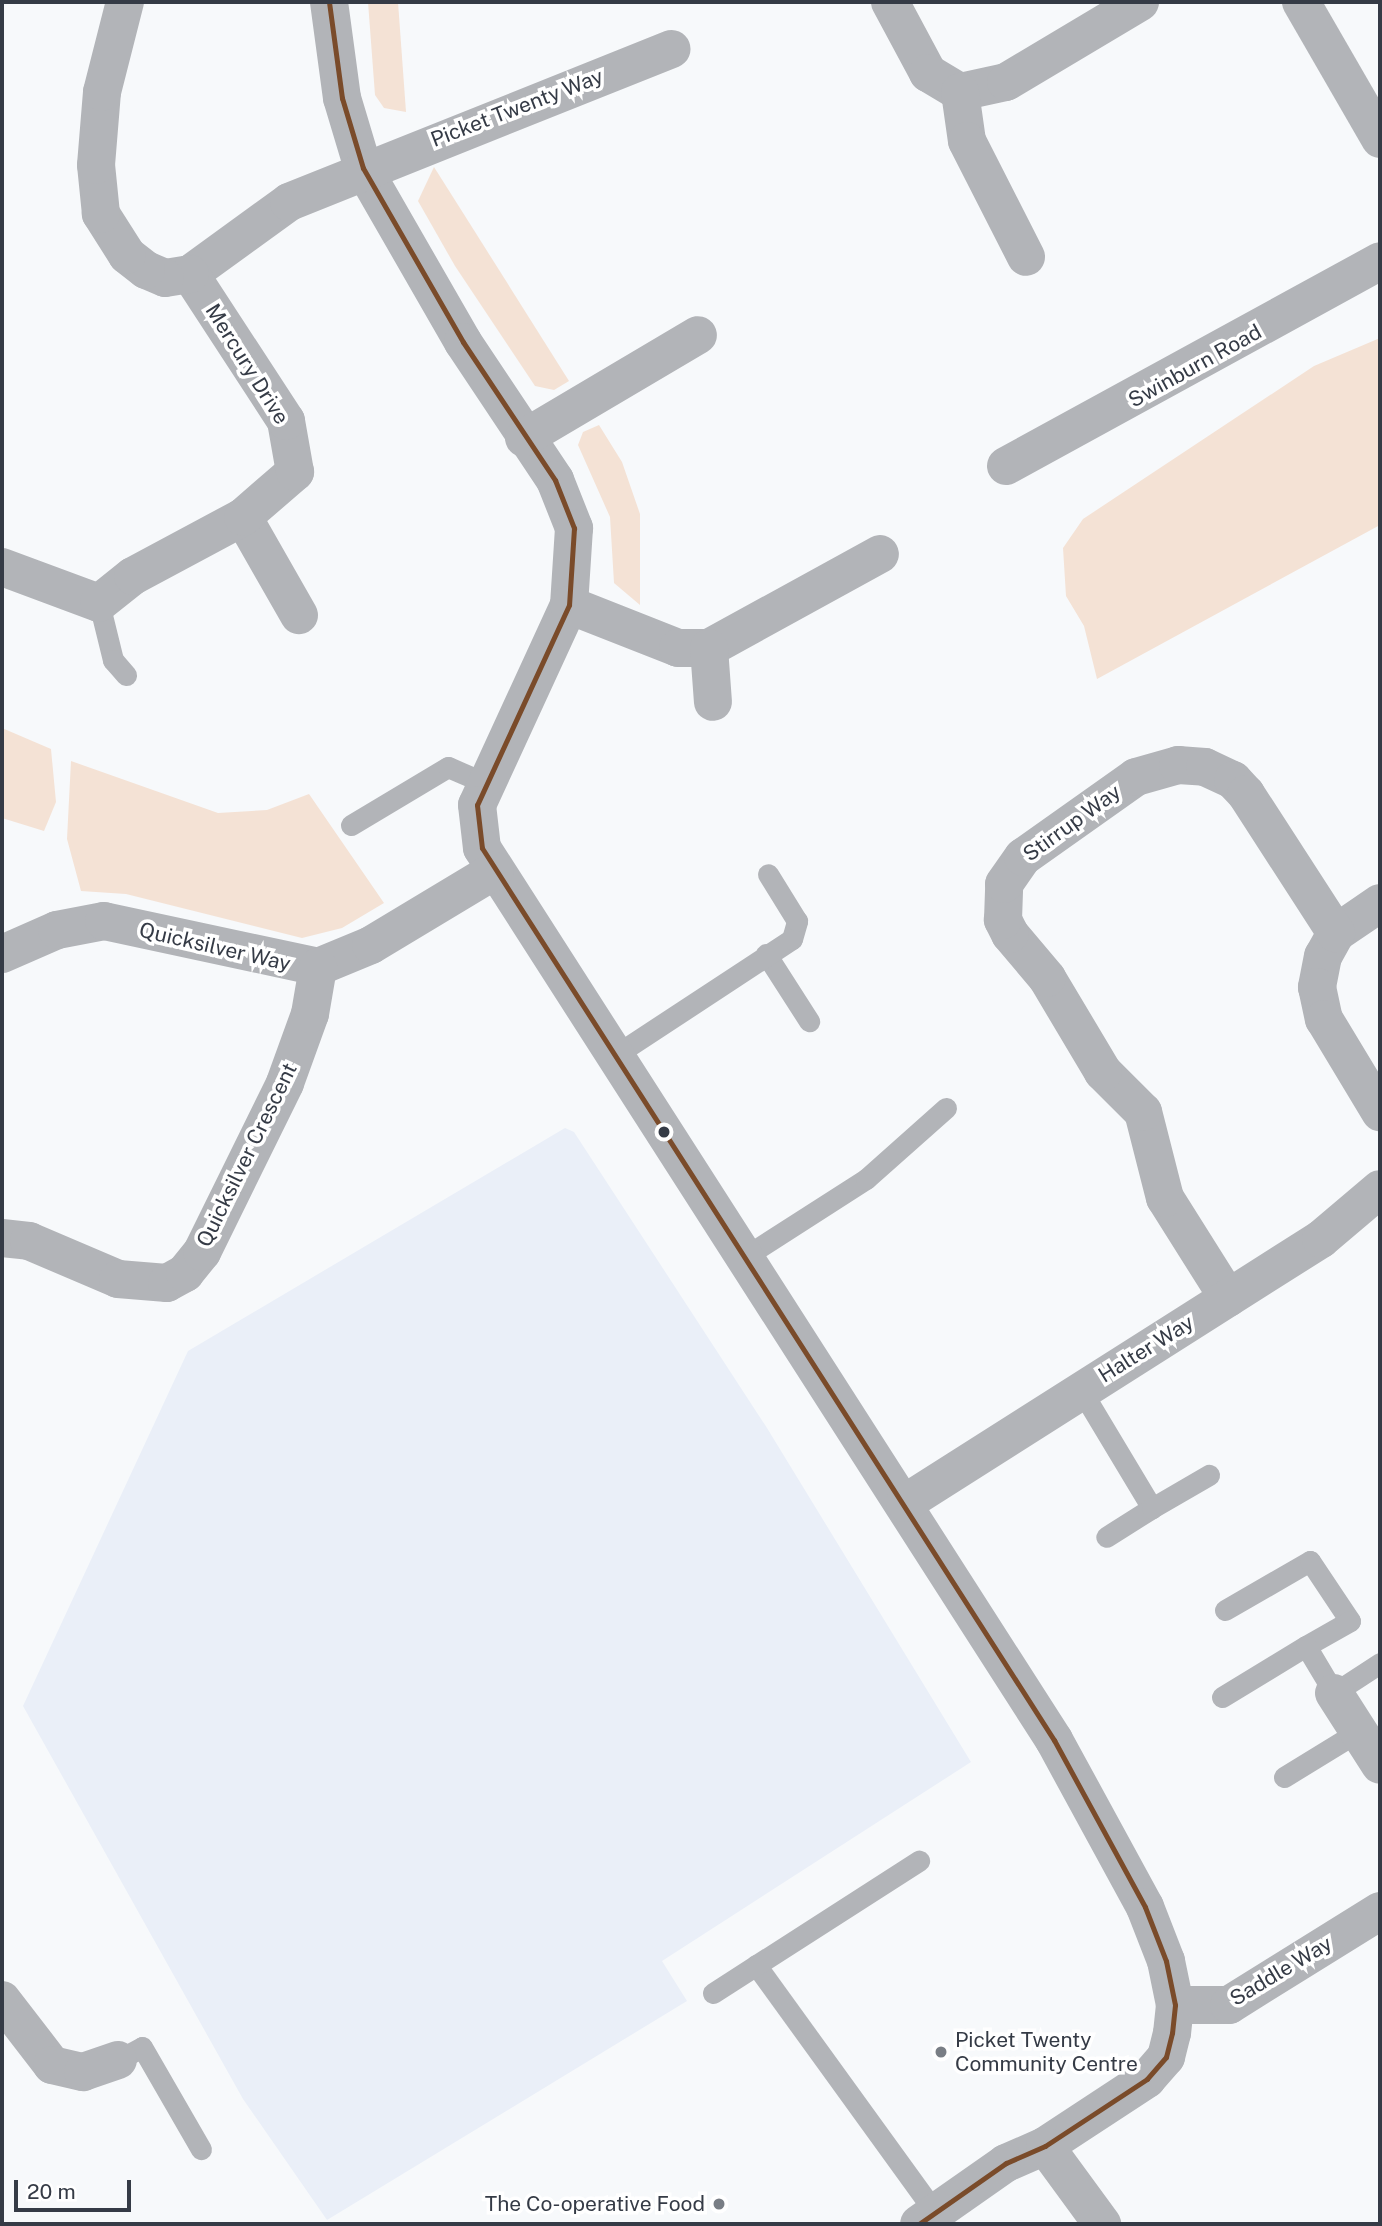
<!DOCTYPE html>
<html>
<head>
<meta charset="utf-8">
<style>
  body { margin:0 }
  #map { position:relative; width:1382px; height:2226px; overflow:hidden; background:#f7f9fb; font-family:"Public Sans",sans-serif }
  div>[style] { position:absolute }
  .built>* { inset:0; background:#eaeff8 }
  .green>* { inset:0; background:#f4e2d5 }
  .lane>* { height:21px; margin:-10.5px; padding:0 10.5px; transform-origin:10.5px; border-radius:10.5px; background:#b2b4b8 }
  .street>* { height:38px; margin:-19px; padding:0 19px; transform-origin:19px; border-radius:19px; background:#b2b4b8 }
  .bus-1>* { height:5px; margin:-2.5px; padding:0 2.5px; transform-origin:2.5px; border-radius:2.5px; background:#7a4b2a }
  .dots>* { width:19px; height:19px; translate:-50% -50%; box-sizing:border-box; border:4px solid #fff; border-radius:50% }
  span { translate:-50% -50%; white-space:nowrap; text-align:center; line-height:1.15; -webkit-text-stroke:7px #fff; paint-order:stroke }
  .street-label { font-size:21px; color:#353b46 }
  .poi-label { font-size:21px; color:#353b46 }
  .left { translate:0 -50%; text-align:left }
  .right { translate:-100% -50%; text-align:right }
  .frame { position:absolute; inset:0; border:4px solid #353b46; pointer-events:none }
  .scale { position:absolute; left:14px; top:2180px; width:117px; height:32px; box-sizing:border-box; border:4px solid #353b46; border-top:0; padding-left:9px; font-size:21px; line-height:24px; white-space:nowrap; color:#353b46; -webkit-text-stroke:5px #fff; paint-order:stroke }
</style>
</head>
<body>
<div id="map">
  <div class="built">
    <i style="clip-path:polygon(565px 1128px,574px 1132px,767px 1428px,971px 1762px,662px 1961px,687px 2001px,327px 2220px,243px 2099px,23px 1706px,188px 1351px)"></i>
  </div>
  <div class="green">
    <i style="clip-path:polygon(368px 2px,398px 2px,406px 112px,384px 108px,375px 95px)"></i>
    <i style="clip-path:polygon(434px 167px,477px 235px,569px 381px,554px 390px,535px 386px,455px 266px,418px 201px)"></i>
    <i style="clip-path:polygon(1380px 338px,1380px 525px,1097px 679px,1084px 626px,1066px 596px,1063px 548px,1083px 519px,1314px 366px)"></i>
    <i style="clip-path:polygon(599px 425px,622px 462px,640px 514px,640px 605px,614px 583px,610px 517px,578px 445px,583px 432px)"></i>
    <i style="clip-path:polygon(2px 728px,51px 749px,56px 802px,44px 831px,2px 818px)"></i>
    <i style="clip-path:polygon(71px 761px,218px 813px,267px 810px,309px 794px,384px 903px,342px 928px,302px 938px,126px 894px,81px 891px,67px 839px)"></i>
  </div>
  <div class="lane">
    <i style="left:99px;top:603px;width:59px;rotate:76.2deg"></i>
    <i style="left:113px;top:660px;width:20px;rotate:49deg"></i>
    <i style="left:351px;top:825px;width:113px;rotate:-30.9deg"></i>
    <i style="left:448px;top:767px;width:40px;rotate:23.4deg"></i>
    <i style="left:766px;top:954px;width:80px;rotate:57.3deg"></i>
    <i style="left:617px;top:1054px;width:209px;rotate:-33.3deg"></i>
    <i style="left:792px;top:939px;width:19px;rotate:-74deg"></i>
    <i style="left:797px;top:921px;width:55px;rotate:-121.7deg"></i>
    <i style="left:746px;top:1256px;width:143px;rotate:-32.7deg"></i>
    <i style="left:866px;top:1179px;width:107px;rotate:-41.6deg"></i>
    <i style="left:1081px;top:1390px;width:138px;rotate:59deg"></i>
    <i style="left:1152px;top:1508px;width:54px;rotate:147.8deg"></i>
    <i style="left:1152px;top:1508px;width:66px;rotate:-30.1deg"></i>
    <i style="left:1225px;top:1610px;width:98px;rotate:-30deg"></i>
    <i style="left:1310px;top:1561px;width:72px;rotate:56.3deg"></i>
    <i style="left:1350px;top:1621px;width:51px;rotate:150.4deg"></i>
    <i style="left:1222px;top:1697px;width:98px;rotate:-31.3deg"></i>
    <i style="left:1306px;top:1646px;width:55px;rotate:59.2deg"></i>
    <i style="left:1334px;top:1693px;width:55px;rotate:-33.1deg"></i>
    <i style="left:1284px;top:1777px;width:88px;rotate:-31.5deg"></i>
    <i style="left:756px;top:1965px;width:305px;rotate:54.1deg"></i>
    <i style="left:713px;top:1993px;width:245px;rotate:-32.7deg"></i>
    <i style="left:118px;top:2060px;width:27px;rotate:-28deg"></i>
    <i style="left:142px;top:2047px;width:118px;rotate:60deg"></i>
  </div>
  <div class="street">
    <i style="left:329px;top:2px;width:97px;rotate:82.3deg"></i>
    <i style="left:342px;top:98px;width:73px;rotate:73.3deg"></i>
    <i style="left:363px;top:168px;width:201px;rotate:60.1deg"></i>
    <i style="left:463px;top:342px;width:166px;rotate:56.3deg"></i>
    <i style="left:555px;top:480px;width:52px;rotate:68.4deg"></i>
    <i style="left:574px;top:528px;width:77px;rotate:93.7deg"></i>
    <i style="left:569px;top:605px;width:220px;rotate:114.7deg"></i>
    <i style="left:477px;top:805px;width:43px;rotate:83.4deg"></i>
    <i style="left:482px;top:848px;width:1060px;rotate:57.33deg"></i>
    <i style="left:1054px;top:1740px;width:190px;rotate:61.4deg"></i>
    <i style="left:1145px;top:1907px;width:58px;rotate:68.7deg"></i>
    <i style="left:1166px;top:1961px;width:45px;rotate:78.4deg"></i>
    <i style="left:1175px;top:2005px;width:28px;rotate:96deg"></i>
    <i style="left:1172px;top:2033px;width:25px;rotate:104deg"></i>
    <i style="left:1166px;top:2057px;width:29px;rotate:131deg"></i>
    <i style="left:1147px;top:2079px;width:122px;rotate:146.7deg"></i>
    <i style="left:1045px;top:2146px;width:43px;rotate:156.4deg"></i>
    <i style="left:1006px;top:2163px;width:106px;rotate:145deg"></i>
    <i style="left:890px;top:2px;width:81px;rotate:61.8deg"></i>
    <i style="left:928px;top:73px;width:37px;rotate:31deg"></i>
    <i style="left:960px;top:92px;width:47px;rotate:-12.3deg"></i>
    <i style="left:1006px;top:82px;width:156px;rotate:-30.8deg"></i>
    <i style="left:1301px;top:2px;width:158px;rotate:60deg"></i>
    <i style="left:960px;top:92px;width:49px;rotate:81.9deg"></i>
    <i style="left:967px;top:141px;width:130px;rotate:63deg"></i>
    <i style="left:190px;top:274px;width:122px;rotate:-36deg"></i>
    <i style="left:289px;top:202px;width:412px;rotate:-21.8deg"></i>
    <i style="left:524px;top:438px;width:202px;rotate:-30.6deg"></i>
    <i style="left:1006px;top:466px;width:426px;rotate:-28.7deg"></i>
    <i style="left:243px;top:517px;width:113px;rotate:60.3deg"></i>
    <i style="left:2px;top:567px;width:103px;rotate:20.4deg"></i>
    <i style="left:99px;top:603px;width:43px;rotate:-38.5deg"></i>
    <i style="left:133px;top:576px;width:125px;rotate:-28.2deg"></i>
    <i style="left:243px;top:517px;width:69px;rotate:-40.9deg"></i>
    <i style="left:295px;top:472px;width:52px;rotate:-100deg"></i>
    <i style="left:286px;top:421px;width:176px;rotate:-123.1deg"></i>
    <i style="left:190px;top:274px;width:25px;rotate:171deg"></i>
    <i style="left:165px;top:278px;width:21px;rotate:-157deg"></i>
    <i style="left:146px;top:270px;width:24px;rotate:-142deg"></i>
    <i style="left:127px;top:255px;width:49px;rotate:-122.4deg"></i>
    <i style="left:101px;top:214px;width:49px;rotate:-95.8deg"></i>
    <i style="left:96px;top:165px;width:73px;rotate:-85.3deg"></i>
    <i style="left:102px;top:92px;width:93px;rotate:-75.7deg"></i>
    <i style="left:569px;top:605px;width:117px;rotate:21.5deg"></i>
    <i style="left:678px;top:648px;width:31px"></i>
    <i style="left:709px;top:648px;width:195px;rotate:-28.8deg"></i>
    <i style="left:709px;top:648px;width:54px;rotate:85.8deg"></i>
    <i style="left:1380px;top:903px;width:53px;rotate:145.7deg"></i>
    <i style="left:1336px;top:933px;width:26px;rotate:119deg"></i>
    <i style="left:1323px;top:956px;width:32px;rotate:101deg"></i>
    <i style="left:1317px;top:987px;width:33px;rotate:78deg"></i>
    <i style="left:1324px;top:1019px;width:109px;rotate:58.9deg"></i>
    <i style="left:2px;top:954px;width:60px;rotate:-23.6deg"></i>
    <i style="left:57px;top:930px;width:48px;rotate:-10.8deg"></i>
    <i style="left:104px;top:921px;width:219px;rotate:12.1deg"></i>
    <i style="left:318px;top:967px;width:57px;rotate:-22.5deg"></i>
    <i style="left:371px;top:945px;width:144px;rotate:-31deg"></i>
    <i style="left:2px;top:1238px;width:27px;rotate:6deg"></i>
    <i style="left:29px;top:1241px;width:97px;rotate:23.1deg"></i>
    <i style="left:118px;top:1279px;width:49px;rotate:4.7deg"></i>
    <i style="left:167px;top:1283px;width:21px;rotate:-29deg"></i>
    <i style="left:185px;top:1273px;width:27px;rotate:-51deg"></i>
    <i style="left:202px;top:1252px;width:188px;rotate:-63.8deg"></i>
    <i style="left:285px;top:1083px;width:73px;rotate:-70.1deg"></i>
    <i style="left:310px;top:1014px;width:48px;rotate:-80.3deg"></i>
    <i style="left:1228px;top:1298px;width:118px;rotate:-122.2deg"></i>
    <i style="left:1165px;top:1198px;width:89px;rotate:-104.3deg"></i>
    <i style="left:1143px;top:1112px;width:57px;rotate:-135deg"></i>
    <i style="left:1103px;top:1072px;width:109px;rotate:-120.8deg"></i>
    <i style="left:1047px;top:978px;width:57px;rotate:-130.1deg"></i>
    <i style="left:1010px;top:934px;width:16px;rotate:-117deg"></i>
    <i style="left:1003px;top:920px;width:36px;rotate:-88deg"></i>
    <i style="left:1004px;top:884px;width:33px;rotate:-55deg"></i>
    <i style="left:1023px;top:857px;width:138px;rotate:-35.3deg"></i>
    <i style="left:1136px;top:777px;width:44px;rotate:-15.9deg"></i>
    <i style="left:1178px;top:765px;width:27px;rotate:4deg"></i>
    <i style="left:1205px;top:767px;width:31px;rotate:25deg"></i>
    <i style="left:1233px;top:780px;width:19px;rotate:47deg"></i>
    <i style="left:1246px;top:794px;width:166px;rotate:57.1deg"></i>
    <i style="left:905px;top:1503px;width:493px;rotate:-32.4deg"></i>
    <i style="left:1321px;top:1239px;width:77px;rotate:-40.3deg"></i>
    <i style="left:1334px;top:1693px;width:85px;rotate:57.4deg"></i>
    <i style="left:2px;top:2000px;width:82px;rotate:52.4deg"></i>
    <i style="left:52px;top:2065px;width:32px;rotate:13deg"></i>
    <i style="left:83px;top:2072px;width:37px;rotate:-19deg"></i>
    <i style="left:1175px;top:2005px;width:54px"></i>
    <i style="left:1229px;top:2005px;width:178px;rotate:-31.9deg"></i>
    <i style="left:1045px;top:2146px;width:97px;rotate:53.8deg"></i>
  </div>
  <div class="bus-1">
    <i style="left:329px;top:2px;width:97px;rotate:82.3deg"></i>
    <i style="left:342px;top:98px;width:73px;rotate:73.3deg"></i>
    <i style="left:363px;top:168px;width:201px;rotate:60.1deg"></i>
    <i style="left:463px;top:342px;width:166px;rotate:56.3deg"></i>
    <i style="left:555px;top:480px;width:52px;rotate:68.4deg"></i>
    <i style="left:574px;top:528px;width:77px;rotate:93.7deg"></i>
    <i style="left:569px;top:605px;width:220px;rotate:114.7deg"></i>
    <i style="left:477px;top:805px;width:43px;rotate:83.4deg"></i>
    <i style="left:482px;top:848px;width:1060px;rotate:57.33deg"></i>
    <i style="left:1054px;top:1740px;width:190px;rotate:61.4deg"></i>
    <i style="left:1145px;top:1907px;width:58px;rotate:68.7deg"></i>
    <i style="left:1166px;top:1961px;width:45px;rotate:78.4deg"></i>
    <i style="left:1175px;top:2005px;width:28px;rotate:96deg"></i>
    <i style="left:1172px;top:2033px;width:25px;rotate:104deg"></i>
    <i style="left:1166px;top:2057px;width:29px;rotate:131deg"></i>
    <i style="left:1147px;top:2079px;width:122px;rotate:146.7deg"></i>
    <i style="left:1045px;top:2146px;width:43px;rotate:156.4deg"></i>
    <i style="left:1006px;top:2163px;width:106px;rotate:145deg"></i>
  </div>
  <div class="dots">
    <i style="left:664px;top:1132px;background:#353b46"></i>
    <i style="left:941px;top:2052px;background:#797e85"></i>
    <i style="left:719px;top:2204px;background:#797e85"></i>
  </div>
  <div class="street-label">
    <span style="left:517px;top:108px;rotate:-21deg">Picket Twenty Way</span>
    <span style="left:247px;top:364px;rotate:58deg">Mercury Drive</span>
    <span style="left:1195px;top:366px;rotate:-29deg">Swinburn Road</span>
    <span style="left:1072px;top:823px;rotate:-36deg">Stirrup Way</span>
    <span style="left:215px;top:947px;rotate:13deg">Quicksilver Way</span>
    <span style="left:247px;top:1155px;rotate:-64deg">Quicksilver Crescent</span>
    <span style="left:1146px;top:1349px;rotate:-32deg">Halter Way</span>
    <span style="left:1281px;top:1971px;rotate:-31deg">Saddle Way</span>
  </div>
  <div class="poi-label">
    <span class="left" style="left:955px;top:2052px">Picket Twenty<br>Community Centre</span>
    <span class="right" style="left:705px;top:2204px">The Co-operative Food</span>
  </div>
  <div class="frame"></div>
  <div class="scale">20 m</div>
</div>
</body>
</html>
